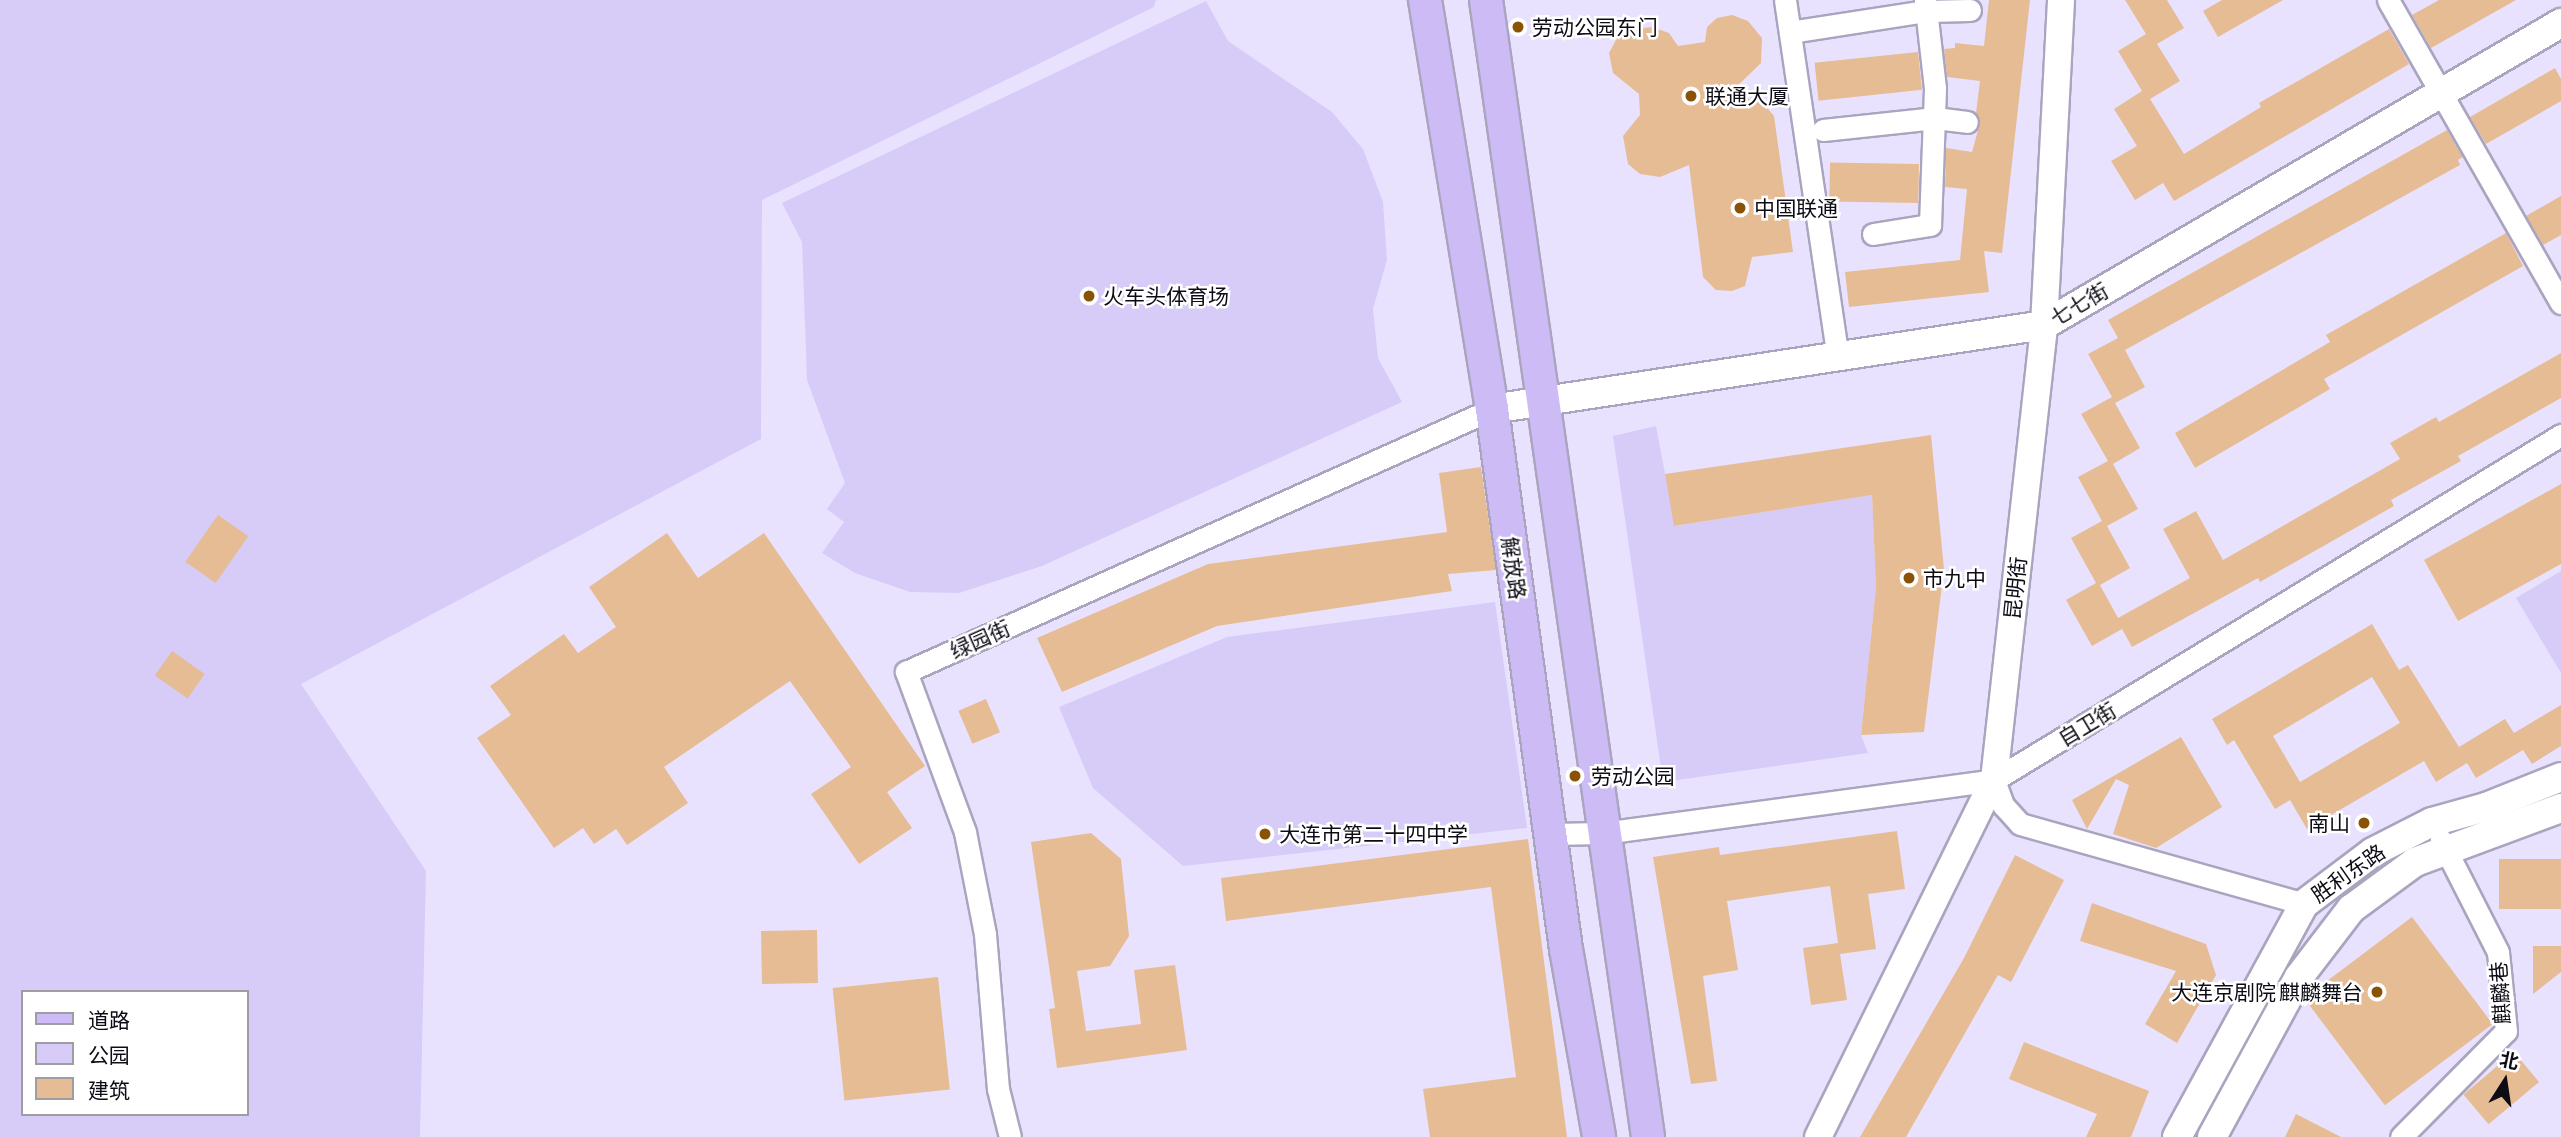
<!DOCTYPE html>
<html>
<head>
<meta charset="utf-8">
<style>
  body { margin:0 }
  #map { position:relative; width:2561px; height:1137px; overflow:hidden; background:#e9e2ff; font-family:"Asap Condensed","Noto Sans SC",sans-serif }
  div>[style] { position:absolute }
  .green>* { inset:0; background:#d6ccf7 }
  .building>* { inset:0; background:#e6bc94; transform-origin:0 0 }
  .roads { filter:drop-shadow(2px 0 #aba4bf) drop-shadow(-2px 0 #aba4bf) drop-shadow(0 2px #aba4bf) drop-shadow(0 -2px #aba4bf) }
  .minor>* { height:21px; margin:-10.5px; padding:0 10.5px; transform-origin:10.5px; border-radius:10.5px; background:#fff }
  .tertiary>* { height:26px; margin:-13px; padding:0 13px; transform-origin:13px; border-radius:13px; background:#fff }
  .secondary>* { height:28px; margin:-14px; padding:0 14px; transform-origin:14px; border-radius:14px; background:#fff }
  .primary>* { height:32px; margin:-16px; padding:0 16px; transform-origin:16px; border-radius:16px; background:#ccbbf4 }
  .dots>* { width:19px; height:19px; translate:-50% -50%; box-sizing:border-box; border:4px solid #fff; border-radius:50% }
  span { translate:-50% -50%; white-space:nowrap; text-align:center; line-height:1.15; -webkit-text-stroke:5px #fff; paint-order:stroke }
  .poi-label { font-size:21px; color:#0d0b14 }
  .left { translate:0 -50%; text-align:left }
  .right { translate:-100% -50%; text-align:right }
  .street-label { font-size:21px; color:#0d0b14 }
  .legend { position:absolute; left:21px; top:990px; width:228px; height:126px; box-sizing:border-box; background:#fff; border:2px solid #9e9da1; margin:0; padding:9px 12px; list-style:none; font-size:21px; color:#0d0b14 }
  .legend li { display:flex; align-items:center; gap:14px; height:35px }
  .legend b { width:35px; border:2px solid #9e9da1 }
  .north { position:absolute; left:2470px; top:1046px; width:70px; height:70px; -webkit-text-stroke:5px #fff; paint-order:stroke; rotate:12deg; font-size:19px; font-weight:700; line-height:28px; text-align:center; color:#0d0b14 }
  .north::after { content:''; display:block; margin:auto; width:24px; height:32px; background:#0d0b14; clip-path:polygon(50% 0,100% 100%,50% 72%,0 100%) }
</style>
</head>
<body>
<div id="map">
  <div class="green">
    <i style="clip-path:polygon(evenodd,0 0,1156px 0,1154px 7px,762px 200px,761px 439px,301px 684px,426px 871px,420px 1137px,0 1137px,0 0,23px 992px,247px 992px,247px 1114px,23px 1114px,23px 992px)"></i>
    <i style="clip-path:polygon(1206px 1px,1228px 41px,1332px 112px,1363px 149px,1383px 202px,1387px 260px,1373px 309px,1378px 358px,1402px 402px,1042px 566px,959px 593px,910px 592px,855px 573px,822px 553px,844px 522px,827px 509px,845px 483px,807px 380px,802px 242px,782px 203px)"></i>
    <i style="clip-path:polygon(1656px 426px,1675px 526px,1872px 495px,1876px 587px,1861px 735px,1868px 753px,1663px 782px,1613px 436px)"></i>
    <i style="clip-path:polygon(2561px 571px,2561px 673px,2516px 598px)"></i>
    <i style="clip-path:polygon(1495px 602px,1527px 828px,1183px 866px,1093px 788px,1059px 707px,1227px 637px)"></i>
  </div>
  <div class="building">
    <i style="clip-path:polygon(1989px 0,2030px 0,2002px 253px,1984px 251px,1989px 292px,1849px 307px,1845px 272px,1960px 260px,1967px 189px,1945px 187px,1946px 148px,1972px 152px,1980px 123px,1976px 113px,1980px 81px,1947px 77px,1944px 49px,1955px 48px,1955px 43px,1984px 46px)"></i>
    <i style="clip-path:polygon(2125px 0,2167px 0,2184px 28px,2157px 44px,2180px 81px,2150px 99px,2184px 154px,2261px 107px,2259px 103px,2389px 29px,2409px 64px,2174px 201px,2163px 183px,2135px 200px,2111px 161px,2137px 146px,2114px 109px,2142px 91px,2118px 51px,2146px 34px)"></i>
    <i style="clip-path:polygon(2222px 0,2283px 0,2218px 37px,2203px 11px)"></i>
    <i style="clip-path:polygon(2439px 0,2516px 0,2431px 48px,2412px 15px)"></i>
    <i style="clip-path:polygon(1732px 15px,1748px 21px,1762px 38px,1761px 63px,1729px 94px,1763px 103px,1774px 116px,1793px 252px,1752px 257px,1745px 286px,1732px 291px,1716px 290px,1703px 277px,1689px 165px,1660px 177px,1640px 174px,1628px 164px,1623px 136px,1640px 115px,1639px 94px,1613px 73px,1609px 53px,1617px 38px,1634px 29px,1652px 27px,1669px 33px,1678px 46px,1705px 42px,1707px 27px,1717px 18px)"></i>
    <i style="left:1918px;top:52px;width:38px;height:104px;rotate:84deg"></i>
    <i style="clip-path:polygon(2555px 68px,2561px 79px,2561px 101px,2486px 144px,2470px 117px)"></i>
    <i style="clip-path:polygon(2447px 130px,2463px 157px,2458px 160px,2460px 165px,2125px 350px,2145px 387px,2115px 403px,2140px 448px,2113px 464px,2138px 509px,2107px 526px,2130px 568px,2100px 585px,2118px 618px,2190px 578px,2163px 529px,2196px 511px,2223px 560px,2400px 459px,2390px 443px,2436px 417px,2439px 422px,2561px 353px,2561px 398px,2458px 456px,2461px 461px,2391px 500px,2394px 506px,2260px 582px,2258px 578px,2132px 647px,2122px 629px,2092px 646px,2066px 600px,2096px 583px,2071px 538px,2102px 521px,2078px 477px,2108px 461px,2081px 414px,2112px 397px,2088px 354px,2118px 338px,2108px 320px)"></i>
    <i style="left:1919px;top:164px;width:39px;height:89px;rotate:91deg"></i>
    <i style="clip-path:polygon(2561px 196px,2561px 235px,2543px 245px,2526px 216px)"></i>
    <i style="clip-path:polygon(2506px 233px,2523px 266px,2324px 379px,2330px 389px,2195px 468px,2175px 433px,2330px 342px,2326px 335px)"></i>
    <i style="clip-path:polygon(1931px 435px,1944px 569px,1924px 732px,1861px 735px,1876px 587px,1872px 495px,1674px 526px,1665px 474px)"></i>
    <i style="clip-path:polygon(1481px 467px,1496px 570px,1448px 574px,1452px 591px,1217px 626px,1062px 692px,1037px 638px,1208px 564px,1447px 532px,1439px 473px)"></i>
    <i style="clip-path:polygon(2561px 484px,2561px 564px,2458px 621px,2424px 560px)"></i>
    <i style="left:218px;top:515px;width:37px;height:57px;rotate:35deg"></i>
    <i style="clip-path:polygon(667px 533px,698px 578px,764px 533px,925px 766px,887px 792px,912px 828px,859px 864px,811px 794px,851px 767px,790px 681px,664px 767px,688px 803px,627px 845px,616px 829px,594px 844px,583px 828px,554px 848px,477px 738px,511px 715px,490px 686px,564px 634px,578px 653px,616px 627px,589px 587px)"></i>
    <i style="clip-path:polygon(evenodd,2372px 624px,2399px 670px,2408px 665px,2459px 747px,2505px 719px,2514px 733px,2561px 705px,2561px 746px,2532px 764px,2523px 750px,2476px 778px,2467px 763px,2436px 782px,2424px 761px,2307px 829px,2290px 800px,2275px 809px,2234px 740px,2227px 745px,2212px 719px,2372px 624px,2372px 677px,2400px 723px,2300px 782px,2273px 736px,2372px 677px)"></i>
    <i style="left:172px;top:651px;width:40px;height:30px;rotate:35deg"></i>
    <i style="left:986px;top:699px;width:36px;height:30px;rotate:67deg"></i>
    <i style="clip-path:polygon(2181px 737px,2222px 807px,2156px 848px,2113px 834px,2129px 785px,2116px 779px,2087px 829px,2072px 800px)"></i>
    <i style="clip-path:polygon(1897px 831px,1905px 889px,1868px 894px,1876px 949px,1840px 954px,1847px 1000px,1811px 1005px,1803px 948px,1838px 943px,1830px 886px,1727px 901px,1738px 970px,1703px 976px,1717px 1081px,1691px 1084px,1653px 857px,1719px 847px,1720px 855px)"></i>
    <i style="clip-path:polygon(1091px 833px,1121px 859px,1129px 936px,1110px 966px,1077px 971px,1086px 1031px,1141px 1024px,1134px 970px,1175px 965px,1187px 1050px,1057px 1068px,1049px 1009px,1055px 1008px,1031px 842px)"></i>
    <i style="clip-path:polygon(1528px 839px,1567px 1137px,1430px 1137px,1423px 1089px,1516px 1077px,1491px 887px,1226px 921px,1221px 878px)"></i>
    <i style="clip-path:polygon(2015px 855px,2064px 880px,2011px 982px,1998px 975px,1906px 1137px,1860px 1137px,1964px 958px)"></i>
    <i style="left:2499px;top:859px;width:62px;height:50px"></i>
    <i style="clip-path:polygon(2092px 903px,2206px 944px,2216px 975px,2177px 1043px,2145px 1024px,2176px 971px,2080px 941px)"></i>
    <i style="left:2412px;top:917px;width:134px;height:135px;rotate:53deg"></i>
    <i style="left:817px;top:930px;width:53px;height:56px;rotate:89deg"></i>
    <i style="clip-path:polygon(2533px 946px,2561px 946px,2561px 972px,2533px 994px)"></i>
    <i style="left:938px;top:977px;width:113px;height:106px;rotate:84deg"></i>
    <i style="clip-path:polygon(2024px 1042px,2149px 1091px,2131px 1137px,2086px 1137px,2097px 1114px,2009px 1079px)"></i>
    <i style="left:2514px;top:1052px;width:39px;height:66px;rotate:50deg"></i>
    <i style="clip-path:polygon(2296px 1114px,2341px 1137px,2285px 1137px)"></i>
  </div>
  <div class="roads">
    <div class="minor">
      <i style="left:1785px;top:0;width:358px;rotate:81.6deg"></i>
      <i style="left:2388px;top:0;width:349px;rotate:60.3deg"></i>
      <i style="left:1790px;top:32px;width:138px;rotate:-8.8deg"></i>
      <i style="left:1926px;top:11px;width:44px;rotate:-1.3deg"></i>
      <i style="left:1823px;top:130px;width:113px;rotate:-6.1deg"></i>
      <i style="left:1935px;top:118px;width:32px;rotate:7deg"></i>
      <i style="left:1873px;top:234px;width:58px;rotate:-9deg"></i>
      <i style="left:1930px;top:225px;width:137px;rotate:-87.9deg"></i>
      <i style="left:1935px;top:88px;width:89px;rotate:-96.5deg"></i>
      <i style="left:1994px;top:780px;width:27px;rotate:70deg"></i>
      <i style="left:2003px;top:805px;width:25px;rotate:48deg"></i>
      <i style="left:2020px;top:824px;width:295px;rotate:15.7deg"></i>
      <i style="left:1551px;top:834px;width:52px;rotate:-1.1deg"></i>
      <i style="left:1603px;top:833px;width:395px;rotate:-7.7deg"></i>
      <i style="left:1994px;top:780px;width:664px;rotate:-31.32deg"></i>
      <i style="left:1010px;top:1137px;width:49px;rotate:-104deg"></i>
      <i style="left:998px;top:1089px;width:156px;rotate:-94.8deg"></i>
      <i style="left:985px;top:934px;width:104px;rotate:-101.1deg"></i>
      <i style="left:965px;top:832px;width:171px;rotate:-110.2deg"></i>
      <i style="left:906px;top:672px;width:642px;rotate:-24.17deg"></i>
      <i style="left:2401px;top:1137px;width:149px;rotate:-45.3deg"></i>
      <i style="left:2506px;top:1031px;width:79px;rotate:-95.8deg"></i>
      <i style="left:2498px;top:952px;width:126px;rotate:-117deg"></i>
    </div>
    <div class="tertiary">
      <i style="left:1818px;top:1137px;width:398px;rotate:-63.8deg"></i>
      <i style="left:1994px;top:780px;width:458px;rotate:-83.7deg"></i>
      <i style="left:2044px;top:325px;width:325px;rotate:-87deg"></i>
    </div>
    <div class="secondary">
      <i style="left:1492px;top:409px;width:558px;rotate:-8.65deg"></i>
      <i style="left:2044px;top:325px;width:599px;rotate:-30.29deg"></i>
      <i style="left:2177px;top:1137px;width:265px;rotate:-61.4deg"></i>
      <i style="left:2304px;top:904px;width:86px;rotate:-37deg"></i>
      <i style="left:2373px;top:852px;width:66px;rotate:-27deg"></i>
      <i style="left:2432px;top:822px;width:56px;rotate:-15.5deg"></i>
      <i style="left:2486px;top:807px;width:81px;rotate:-21.8deg"></i>
      <i style="left:2212px;top:1137px;width:182px;rotate:-61.5deg"></i>
      <i style="left:2299px;top:977px;width:86px;rotate:-52.6deg"></i>
      <i style="left:2351px;top:909px;width:79px;rotate:-36.3deg"></i>
      <i style="left:2415px;top:862px;width:156px;rotate:-20.3deg"></i>
    </div>
    <div class="primary">
      <i style="left:1425px;top:0;width:414px;rotate:80.7deg"></i>
      <i style="left:1492px;top:409px;width:545px;rotate:82.2deg"></i>
      <i style="left:1566px;top:949px;width:191px;rotate:80deg"></i>
      <i style="left:1486px;top:0;width:1148px;rotate:81.89deg"></i>
    </div>
  </div>
  <div class="dots">
    <i style="left:1518px;top:27px;background:#8a5205"></i>
    <i style="left:1691px;top:96px;background:#8a5205"></i>
    <i style="left:1740px;top:208px;background:#8a5205"></i>
    <i style="left:1089px;top:296px;background:#8a5205"></i>
    <i style="left:1909px;top:578px;background:#8a5205"></i>
    <i style="left:1575px;top:776px;background:#8a5205"></i>
    <i style="left:2364px;top:823px;background:#8a5205"></i>
    <i style="left:1265px;top:834px;background:#8a5205"></i>
    <i style="left:2377px;top:992px;background:#8a5205"></i>
  </div>
  <div class="poi-label">
    <span class="left" style="left:1532px;top:27px">劳动公园东门</span>
    <span class="left" style="left:1705px;top:96px">联通大厦</span>
    <span class="left" style="left:1754px;top:208px">中国联通</span>
    <span class="left" style="left:1103px;top:296px">火车头体育场</span>
    <span class="left" style="left:1923px;top:578px">市九中</span>
    <span class="left" style="left:1591px;top:776px">劳动公园</span>
    <span class="right" style="left:2350px;top:823px">南山</span>
    <span class="left" style="left:1279px;top:834px">大连市第二十四中学</span>
    <span class="right" style="left:2363px;top:992px">大连京剧院 麒麟舞台</span>
  </div>
  <div class="street-label">
    <span style="left:2079px;top:304px;rotate:-30deg">七七街</span>
    <span style="left:1514px;top:568px;rotate:82deg">解放路</span>
    <span style="left:2015px;top:588px;rotate:-84deg">昆明街</span>
    <span style="left:980px;top:639px;rotate:-24deg">绿园街</span>
    <span style="left:2087px;top:724px;rotate:-31deg">自卫街</span>
    <span style="left:2348px;top:873px;rotate:-35deg">胜利东路</span>
    <span style="left:2500px;top:993px;rotate:-94deg">麒麟巷</span>
  </div>
  <ul class="legend">
  <li><b style="height:9px;background:#ccbbf4"></b>道路</li>
  <li><b style="height:19px;background:#d6ccf7"></b>公园</li>
  <li><b style="height:19px;background:#e6bc94"></b>建筑</li>
  </ul>
  <div class="north">北</div>
</div>
</body>
</html>
